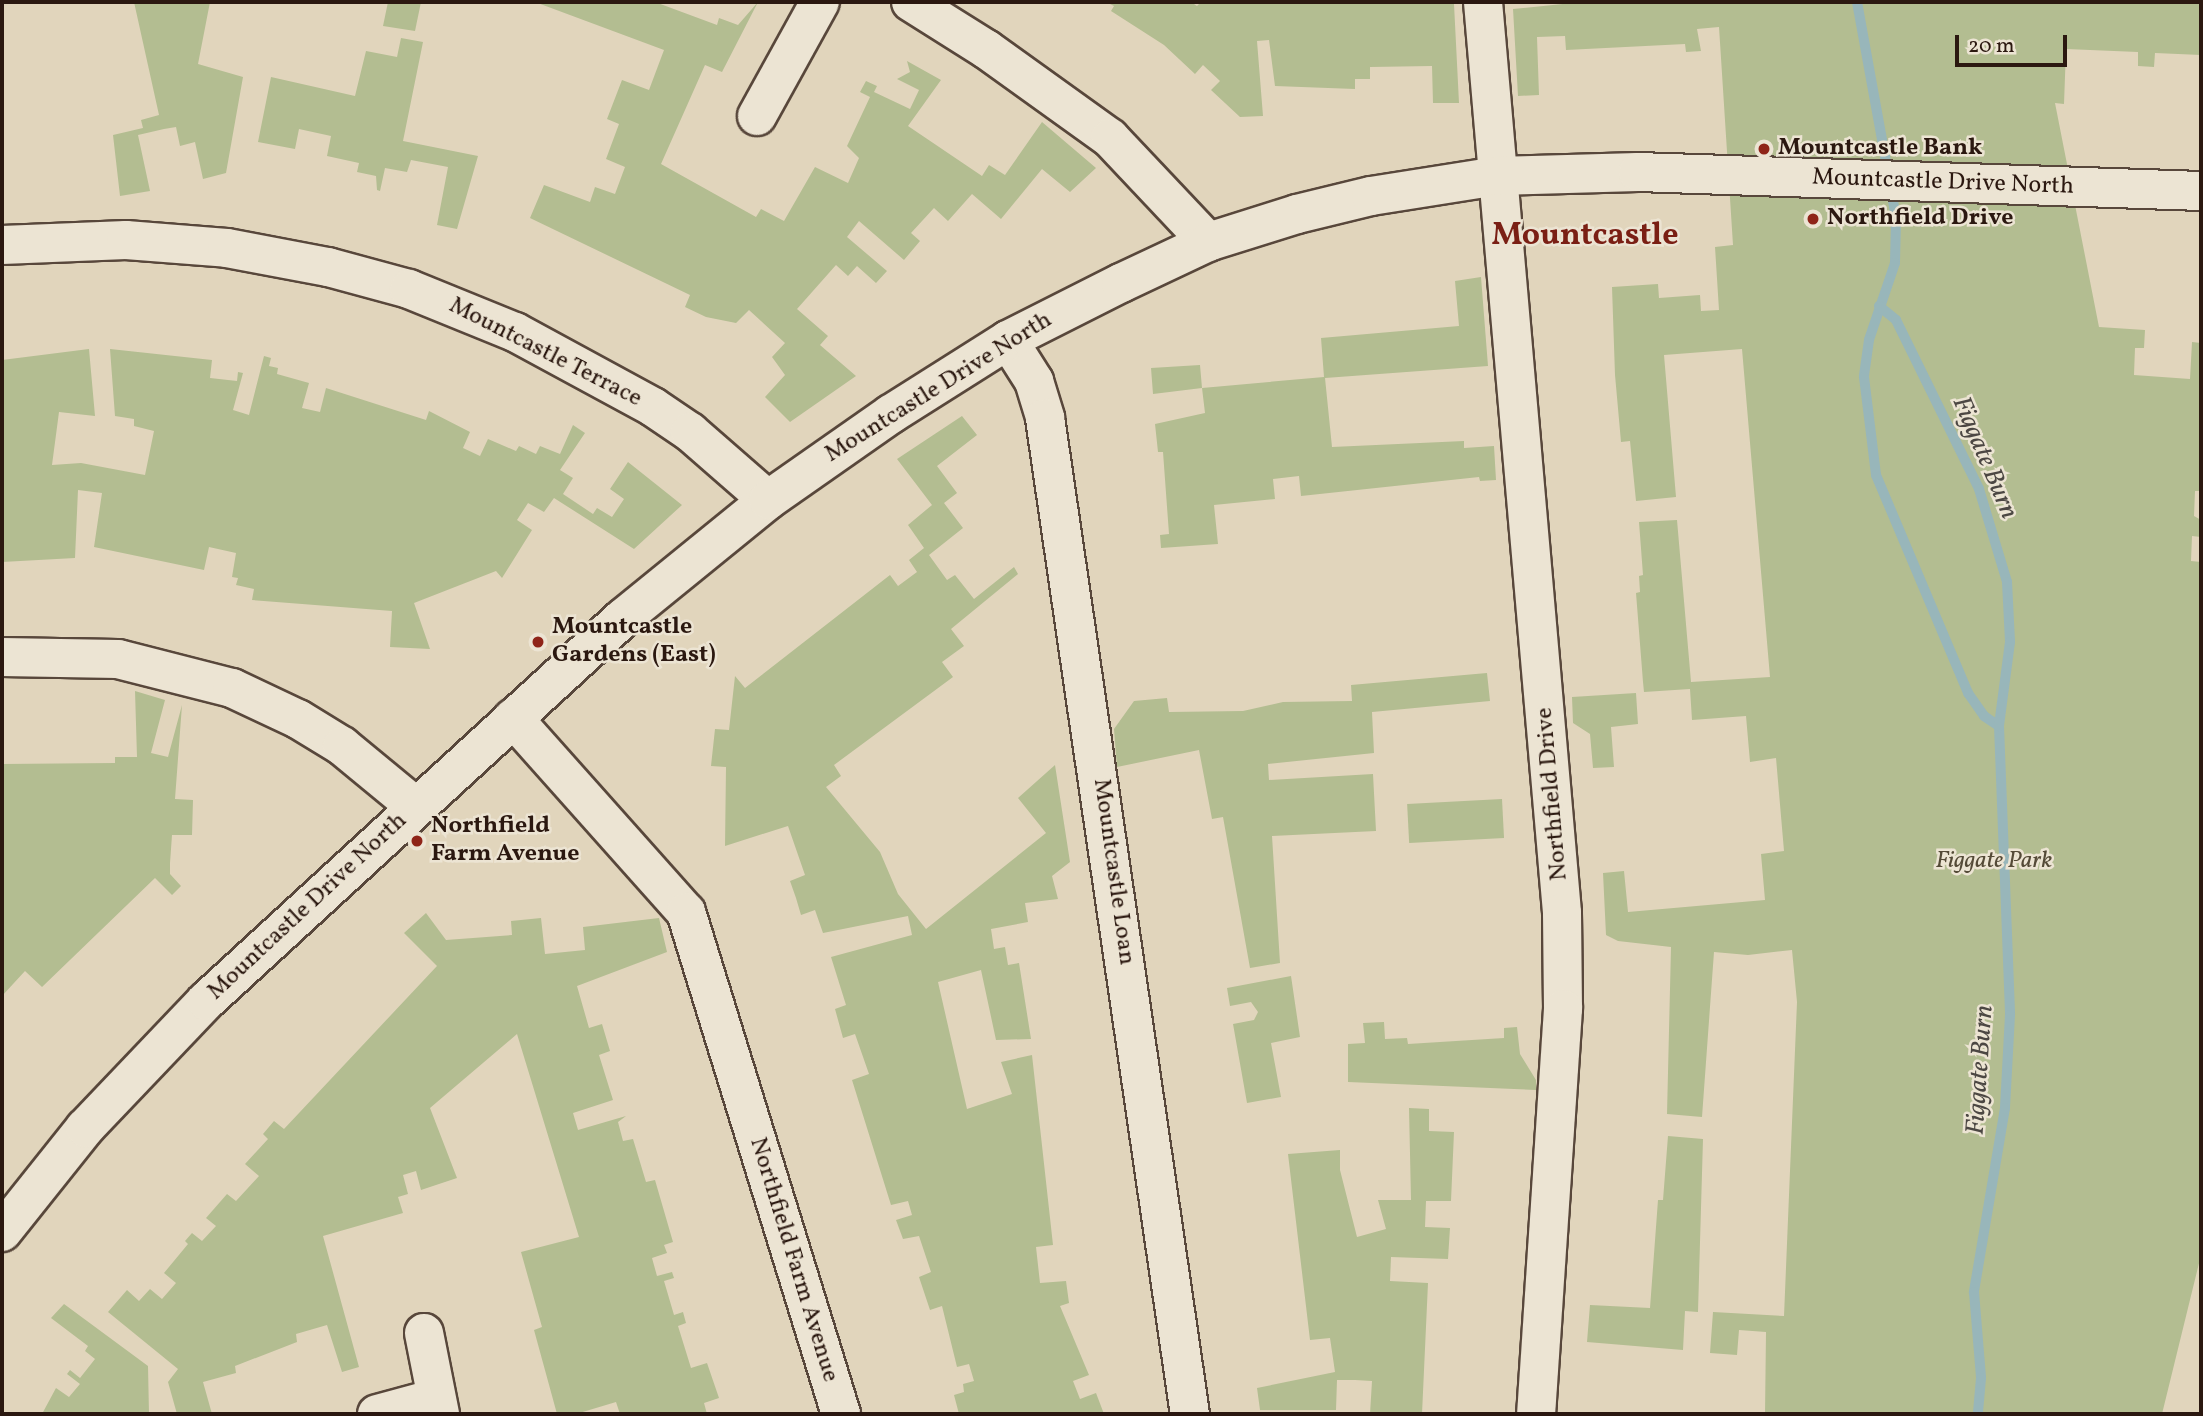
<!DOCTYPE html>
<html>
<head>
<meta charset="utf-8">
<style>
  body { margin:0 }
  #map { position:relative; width:2203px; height:1416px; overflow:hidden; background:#e1d5bc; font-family:Vollkorn,serif }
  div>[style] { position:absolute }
  .green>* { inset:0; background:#b3bd91; transform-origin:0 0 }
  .stream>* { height:10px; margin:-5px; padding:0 5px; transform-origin:5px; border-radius:5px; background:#98b6ba }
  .roads { filter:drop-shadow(2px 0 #58473b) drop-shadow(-2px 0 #58473b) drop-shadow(0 2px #58473b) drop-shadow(0 -2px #58473b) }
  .minor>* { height:38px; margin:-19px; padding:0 19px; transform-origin:19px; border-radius:19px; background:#ece4d3 }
  .dots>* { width:19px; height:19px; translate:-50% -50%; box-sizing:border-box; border:4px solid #ece4d3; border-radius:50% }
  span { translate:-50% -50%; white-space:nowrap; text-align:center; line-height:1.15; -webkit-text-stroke:5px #ece4d3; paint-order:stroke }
  .poi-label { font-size:24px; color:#2b1810; font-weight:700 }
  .left { translate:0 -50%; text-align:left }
  .street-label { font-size:24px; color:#2b1810 }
  .park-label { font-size:24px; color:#544a37; font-style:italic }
  .water-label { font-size:26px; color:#4c4743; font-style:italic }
  .district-label { font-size:32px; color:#7a1f14; font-weight:700 }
  .frame { position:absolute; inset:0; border:4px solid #2b1810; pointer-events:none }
  .scale { position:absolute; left:1955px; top:35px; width:112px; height:32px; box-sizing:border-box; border:4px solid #2b1810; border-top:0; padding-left:9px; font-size:21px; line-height:24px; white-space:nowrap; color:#2b1810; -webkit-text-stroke:5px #ece4d3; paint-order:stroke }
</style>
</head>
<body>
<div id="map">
  <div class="green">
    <i style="clip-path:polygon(134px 2px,210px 2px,198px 64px,243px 77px,226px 173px,203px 179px,195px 142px,180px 146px,176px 127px,164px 129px,138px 135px,150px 191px,120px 196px,113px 135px,143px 128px,141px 120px,159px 115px)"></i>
    <i style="clip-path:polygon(388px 2px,421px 2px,415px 31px,383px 26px)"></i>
    <i style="clip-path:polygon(535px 2px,655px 2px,717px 25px,719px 18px,738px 25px,758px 2px,722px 72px,705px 65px,661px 164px,756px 217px,761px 209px,784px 221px,815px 167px,848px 183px,859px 158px,847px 146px,870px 97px,860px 92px,866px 81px,877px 86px,874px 92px,910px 109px,919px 90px,897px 79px,910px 72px,907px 61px,941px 80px,908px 126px,982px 176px,989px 165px,1005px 175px,1042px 122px,1096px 168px,1070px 192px,1042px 169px,1001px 219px,972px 194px,948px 221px,934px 208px,911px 233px,920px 241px,904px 260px,859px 221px,847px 237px,887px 271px,876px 283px,857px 266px,848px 276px,836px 265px,797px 309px,828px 336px,820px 345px,856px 376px,790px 422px,765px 397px,785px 375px,772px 357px,785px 343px,749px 310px,736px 323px,706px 317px,685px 307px,690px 295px,530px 218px,544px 185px,590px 202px,595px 187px,615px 194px,625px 167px,606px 159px,619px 124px,607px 119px,622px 80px,649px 90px,664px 50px)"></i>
    <i style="clip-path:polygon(1106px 2px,1191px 2px,1197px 6px,1201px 2px,1454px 4px,1459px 103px,1433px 103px,1432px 66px,1370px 67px,1370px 79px,1355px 79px,1355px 89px,1275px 86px,1269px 40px,1257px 41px,1263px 116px,1240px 117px,1211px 90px,1220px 81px,1203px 65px,1195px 74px,1164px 45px,1111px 11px,1114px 6px)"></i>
    <i style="clip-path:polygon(1582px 2px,2201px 2px,2201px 55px,2155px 53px,2154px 67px,2138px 66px,2138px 52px,2066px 49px,2064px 104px,2055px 103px,2099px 327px,2145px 330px,2144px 348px,2135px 348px,2134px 375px,2190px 379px,2192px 342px,2201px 343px,2201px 491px,2195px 491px,2194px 516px,2201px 520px,2201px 537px,2192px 536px,2191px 561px,2201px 562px,2201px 1255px,2162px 1414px,1765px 1414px,1766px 1332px,1739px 1330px,1737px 1355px,1710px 1353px,1713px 1312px,1784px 1316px,1797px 1002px,1792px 950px,1748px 955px,1714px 952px,1702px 1117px,1667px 1114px,1671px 947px,1618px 941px,1606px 935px,1603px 873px,1624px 871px,1628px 912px,1765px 900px,1761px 854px,1784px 851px,1776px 758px,1750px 762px,1746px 716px,1692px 720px,1690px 689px,1644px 692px,1643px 682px,1636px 593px,1640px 592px,1639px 576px,1643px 575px,1639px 522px,1677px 520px,1691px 682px,1770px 677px,1742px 349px,1664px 355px,1676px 497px,1636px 501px,1630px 441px,1621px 442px,1615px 375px,1612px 287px,1658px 284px,1659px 298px,1700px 295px,1701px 311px,1719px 310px,1715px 247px,1733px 245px,1719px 27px,1697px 29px,1701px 51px,1686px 52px,1685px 44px,1566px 50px,1565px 36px,1537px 37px,1539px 95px,1518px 96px,1513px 9px)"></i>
    <i style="clip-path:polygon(401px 38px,423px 42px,403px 141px,478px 156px,457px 229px,437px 225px,448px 167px,411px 160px,407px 172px,385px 168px,380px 191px,377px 190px,376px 176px,357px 172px,359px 163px,327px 156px,331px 136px,299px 129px,295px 149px,258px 142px,271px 77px,355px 96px,366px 51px,397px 57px)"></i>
    <i style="clip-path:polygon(1481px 277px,1488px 366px,1325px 378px,1332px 447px,1464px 441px,1464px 448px,1494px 446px,1496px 480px,1480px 481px,1479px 477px,1301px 496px,1299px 476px,1273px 479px,1275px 499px,1214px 505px,1218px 544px,1161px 548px,1160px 535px,1169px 534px,1163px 452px,1158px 452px,1155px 424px,1205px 413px,1202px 388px,1153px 394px,1151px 368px,1200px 365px,1202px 388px,1324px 377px,1321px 338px,1459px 326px,1455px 281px)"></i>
    <i style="clip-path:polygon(89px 349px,95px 416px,59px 412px,52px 465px,81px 463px,145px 475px,154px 431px,134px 426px,134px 419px,115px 416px,110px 349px,212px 360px,210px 378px,237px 381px,238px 372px,243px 373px,233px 410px,249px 415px,264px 356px,271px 358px,269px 366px,278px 368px,277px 374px,309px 383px,302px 408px,320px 412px,326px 388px,426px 420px,429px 411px,470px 432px,463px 448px,480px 456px,488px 439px,516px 451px,519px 446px,536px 454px,540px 446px,560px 454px,573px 425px,585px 433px,560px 470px,573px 478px,563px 494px,593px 514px,597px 508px,612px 517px,624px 499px,610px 489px,628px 462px,682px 505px,634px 549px,554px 498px,544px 512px,528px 503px,517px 520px,532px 530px,502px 578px,496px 571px,414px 603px,430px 649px,390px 647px,392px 611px,252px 600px,254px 589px,236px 585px,238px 578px,232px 577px,236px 553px,209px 547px,204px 570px,94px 547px,102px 493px,78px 490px,75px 558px,2px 562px,2px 360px)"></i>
    <i style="clip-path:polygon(962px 416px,977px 435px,937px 466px,957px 493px,944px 503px,963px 528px,929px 555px,947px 580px,955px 575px,974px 599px,1014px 567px,1018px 574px,951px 629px,964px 646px,942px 662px,953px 677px,834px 765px,841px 776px,826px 787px,880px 852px,898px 894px,926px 929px,1046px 833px,1018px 798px,1055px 765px,1070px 862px,1052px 876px,1058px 899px,1025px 903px,1028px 922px,991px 929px,994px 949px,1005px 947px,1008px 965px,1019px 963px,1031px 1039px,996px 1040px,981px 970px,938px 982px,967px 1109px,1012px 1094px,1001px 1062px,1032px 1055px,1053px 1245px,1036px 1247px,1040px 1283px,1066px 1281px,1069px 1303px,1060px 1306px,1089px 1375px,1073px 1381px,1080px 1399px,1096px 1393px,1104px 1414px,959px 1414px,954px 1395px,964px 1392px,963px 1384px,974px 1381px,969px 1364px,957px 1367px,942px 1306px,930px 1310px,919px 1277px,931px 1272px,919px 1236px,903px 1239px,896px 1220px,912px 1215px,908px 1201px,891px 1205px,852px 1080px,869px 1074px,855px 1034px,843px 1038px,835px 1009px,846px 1005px,831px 957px,912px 935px,908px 916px,823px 933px,815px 910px,801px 915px,796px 898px,790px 881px,805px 875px,788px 826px,725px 846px,726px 767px,711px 766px,715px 729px,729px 730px,735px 676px,745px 688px,890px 575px,898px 586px,917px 572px,909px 560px,924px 548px,908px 525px,932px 505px,897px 459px)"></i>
    <i style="clip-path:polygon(1487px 673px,1490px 701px,1372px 712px,1374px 753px,1268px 764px,1269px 780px,1373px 774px,1376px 831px,1272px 836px,1280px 963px,1250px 968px,1223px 817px,1212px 819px,1199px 750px,1117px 767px,1114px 729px,1134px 701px,1167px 698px,1169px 712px,1243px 711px,1283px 702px,1352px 701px,1351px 685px)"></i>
    <i style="clip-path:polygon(135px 691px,165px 700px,151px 753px,168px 757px,182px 705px,175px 799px,193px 800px,192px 835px,172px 835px,170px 863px,170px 874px,181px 886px,172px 895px,155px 878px,42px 987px,25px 971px,2px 996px,2px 764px,115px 763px,115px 757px,137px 757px)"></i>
    <i style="clip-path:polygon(1636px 693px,1638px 724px,1611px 727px,1614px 767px,1593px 768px,1590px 734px,1573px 723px,1572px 697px)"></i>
    <i style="left:1502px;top:799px;width:39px;height:95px;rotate:87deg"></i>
    <i style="clip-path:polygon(426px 913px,446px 940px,512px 935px,511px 921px,541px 918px,545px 954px,585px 950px,583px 927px,659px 918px,667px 952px,577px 986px,589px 1028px,602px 1024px,610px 1051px,599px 1055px,613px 1100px,573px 1113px,578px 1130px,626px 1116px,618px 1122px,623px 1141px,633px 1139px,646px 1182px,655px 1180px,673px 1242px,664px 1245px,667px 1253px,652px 1258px,657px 1276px,672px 1272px,674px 1278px,664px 1281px,674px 1315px,683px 1312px,686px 1323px,678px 1326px,691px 1368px,707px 1363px,719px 1398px,704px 1403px,707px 1414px,620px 1414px,616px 1402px,576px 1414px,557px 1414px,534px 1330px,542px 1327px,521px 1252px,579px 1237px,517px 1034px,430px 1108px,457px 1178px,421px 1190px,416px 1171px,403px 1175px,408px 1194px,398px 1197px,403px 1213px,323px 1236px,359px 1367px,342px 1372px,327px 1325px,296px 1334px,297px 1342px,235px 1366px,236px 1373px,203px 1382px,212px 1414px,177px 1414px,168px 1382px,178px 1369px,108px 1312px,127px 1290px,139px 1301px,150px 1289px,162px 1299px,176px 1283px,164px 1273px,188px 1244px,185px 1241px,192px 1233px,202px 1241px,216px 1226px,206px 1218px,227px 1194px,236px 1201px,259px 1176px,245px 1164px,268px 1139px,263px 1134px,274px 1121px,284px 1129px,437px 966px,404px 933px)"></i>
    <i style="clip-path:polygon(1291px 976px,1300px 1037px,1271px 1043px,1281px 1097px,1247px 1103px,1233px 1024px,1254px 1020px,1258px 1012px,1251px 1002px,1230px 1006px,1227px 988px)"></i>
    <i style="clip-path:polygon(1384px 1022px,1385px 1039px,1407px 1038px,1408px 1044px,1504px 1038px,1504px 1028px,1517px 1027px,1520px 1054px,1536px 1080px,1536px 1090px,1348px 1082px,1348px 1044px,1365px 1043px,1363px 1023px)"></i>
    <i style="clip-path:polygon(1409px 1108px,1429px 1109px,1429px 1131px,1454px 1132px,1451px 1201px,1426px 1201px,1425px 1227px,1450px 1228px,1448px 1259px,1391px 1257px,1390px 1281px,1428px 1283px,1422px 1414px,1370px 1414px,1372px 1381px,1355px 1380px,1337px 1380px,1336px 1410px,1260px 1410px,1257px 1388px,1335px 1372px,1330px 1338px,1310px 1340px,1288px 1154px,1340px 1150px,1340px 1170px,1357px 1237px,1386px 1229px,1378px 1200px,1411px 1200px)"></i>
    <i style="clip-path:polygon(1668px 1136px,1703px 1139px,1698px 1312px,1685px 1311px,1683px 1350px,1587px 1342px,1590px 1305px,1650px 1308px,1658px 1200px,1663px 1200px)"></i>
    <i style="clip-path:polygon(64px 1304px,148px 1366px,149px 1414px,42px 1414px,56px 1388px,69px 1397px,80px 1384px,67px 1374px,70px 1370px,80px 1378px,95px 1359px,85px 1351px,88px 1346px,51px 1318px)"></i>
  </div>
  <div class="stream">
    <i style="left:1857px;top:2px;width:173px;rotate:79.7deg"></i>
    <i style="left:1891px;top:188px;width:33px;rotate:81deg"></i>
    <i style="left:1896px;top:221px;width:42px;rotate:91.4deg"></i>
    <i style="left:1895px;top:263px;width:81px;rotate:108.7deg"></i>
    <i style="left:1869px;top:340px;width:37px;rotate:98deg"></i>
    <i style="left:1864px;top:377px;width:99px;rotate:83deg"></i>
    <i style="left:1876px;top:475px;width:237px;rotate:67.1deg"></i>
    <i style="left:1968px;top:693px;width:28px;rotate:55deg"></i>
    <i style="left:1984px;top:716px;width:18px;rotate:34deg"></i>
    <i style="left:1999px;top:726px;width:289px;rotate:87.8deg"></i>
    <i style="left:2010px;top:1015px;width:93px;rotate:93.1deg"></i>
    <i style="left:2005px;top:1108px;width:187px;rotate:99.6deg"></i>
    <i style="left:1974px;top:1292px;width:86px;rotate:85.3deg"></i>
    <i style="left:1981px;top:1378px;width:36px;rotate:95deg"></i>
    <i style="left:1879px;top:306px;width:22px;rotate:39deg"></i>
    <i style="left:1896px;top:320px;width:188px;rotate:63.8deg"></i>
    <i style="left:1979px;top:489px;width:97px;rotate:73.2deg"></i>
    <i style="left:2007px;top:582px;width:60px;rotate:87.1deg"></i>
    <i style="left:2010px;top:642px;width:85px;rotate:97.5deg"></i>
  </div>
  <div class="roads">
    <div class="minor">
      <i style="left:911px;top:2px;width:89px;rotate:32.1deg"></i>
      <i style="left:986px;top:49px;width:153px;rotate:35.7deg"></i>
      <i style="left:1110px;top:138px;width:143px;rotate:46.7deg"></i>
      <i style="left:1483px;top:2px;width:914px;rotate:85.04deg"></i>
      <i style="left:1562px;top:913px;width:96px;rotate:89.4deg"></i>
      <i style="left:1563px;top:1009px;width:406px;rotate:93.8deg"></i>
      <i style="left:757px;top:116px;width:130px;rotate:-61.1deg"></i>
      <i style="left:2px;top:245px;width:124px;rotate:-2.3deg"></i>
      <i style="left:126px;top:240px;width:101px;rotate:4.5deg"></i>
      <i style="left:227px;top:248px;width:103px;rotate:10.7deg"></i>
      <i style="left:328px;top:267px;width:84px;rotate:15.2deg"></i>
      <i style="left:409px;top:289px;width:114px;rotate:22.1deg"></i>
      <i style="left:515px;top:332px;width:157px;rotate:28.5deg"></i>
      <i style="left:653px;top:407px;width:45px;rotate:34deg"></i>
      <i style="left:690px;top:432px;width:103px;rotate:41.1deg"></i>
      <i style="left:1008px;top:340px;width:49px;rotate:57.6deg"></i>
      <i style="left:1034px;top:381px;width:39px;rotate:73deg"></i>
      <i style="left:1045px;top:418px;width:1006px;rotate:81.72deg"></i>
      <i style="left:2px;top:657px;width:116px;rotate:1deg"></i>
      <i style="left:118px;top:659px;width:118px;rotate:14.3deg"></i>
      <i style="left:232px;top:688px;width:73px;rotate:25.2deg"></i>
      <i style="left:298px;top:719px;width:52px;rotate:31.5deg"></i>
      <i style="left:342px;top:746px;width:96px;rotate:39.5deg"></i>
      <i style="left:513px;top:718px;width:260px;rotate:48.3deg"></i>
      <i style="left:686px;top:912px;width:525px;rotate:72.84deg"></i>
      <i style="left:2px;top:1232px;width:133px;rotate:-51.4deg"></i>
      <i style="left:85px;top:1128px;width:175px;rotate:-46.4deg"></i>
      <i style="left:206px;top:1001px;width:566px;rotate:-42.57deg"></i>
      <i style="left:623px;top:618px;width:187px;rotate:-39.1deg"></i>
      <i style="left:768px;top:500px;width:150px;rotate:-35deg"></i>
      <i style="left:891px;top:414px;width:138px;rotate:-32.3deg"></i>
      <i style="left:1008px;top:340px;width:127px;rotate:-26.8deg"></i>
      <i style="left:1121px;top:283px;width:96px;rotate:-25.2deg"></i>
      <i style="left:1208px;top:242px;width:93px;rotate:-17.5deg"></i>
      <i style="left:1297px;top:214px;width:76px;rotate:-13.7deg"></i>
      <i style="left:1371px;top:196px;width:128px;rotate:-9deg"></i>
      <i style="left:1497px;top:176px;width:141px;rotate:-1.6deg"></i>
      <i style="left:1638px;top:172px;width:563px;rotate:1.93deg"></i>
      <i style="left:424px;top:1333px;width:83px;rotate:78.8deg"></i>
      <i style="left:377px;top:1414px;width:61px;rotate:-15.2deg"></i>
    </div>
  </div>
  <div class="dots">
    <i style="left:1764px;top:149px;background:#8f2418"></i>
    <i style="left:1813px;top:219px;background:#8f2418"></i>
    <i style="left:538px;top:642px;background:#8f2418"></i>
    <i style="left:417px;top:841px;background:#8f2418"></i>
  </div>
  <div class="poi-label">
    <span class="left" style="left:1778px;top:149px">Mountcastle Bank</span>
    <span class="left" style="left:1827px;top:219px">Northfield Drive</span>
    <span class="left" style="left:552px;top:642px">Mountcastle<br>Gardens (East)</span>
    <span class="left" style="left:431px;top:841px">Northfield<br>Farm Avenue</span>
  </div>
  <div class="street-label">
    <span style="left:1943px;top:183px;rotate:2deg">Mountcastle Drive North</span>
    <span style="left:545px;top:353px;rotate:27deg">Mountcastle Terrace</span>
    <span style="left:939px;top:388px;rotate:-32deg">Mountcastle Drive North</span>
    <span style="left:1553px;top:794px;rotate:-95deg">Northfield Drive</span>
    <span style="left:1113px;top:872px;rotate:82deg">Mountcastle Loan</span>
    <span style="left:308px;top:907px;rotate:-43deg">Mountcastle Drive North</span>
    <span style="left:793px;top:1260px;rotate:73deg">Northfield Farm Avenue</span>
  </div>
  <div class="park-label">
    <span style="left:1994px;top:862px">Figgate Park</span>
  </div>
  <div class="water-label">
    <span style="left:1984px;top:458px;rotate:67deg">Figgate Burn</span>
    <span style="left:1981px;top:1070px;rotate:-86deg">Figgate Burn</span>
  </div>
  <div class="district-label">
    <span style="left:1585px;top:236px">Mountcastle</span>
  </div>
  <div class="frame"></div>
  <div class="scale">20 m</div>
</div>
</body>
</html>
